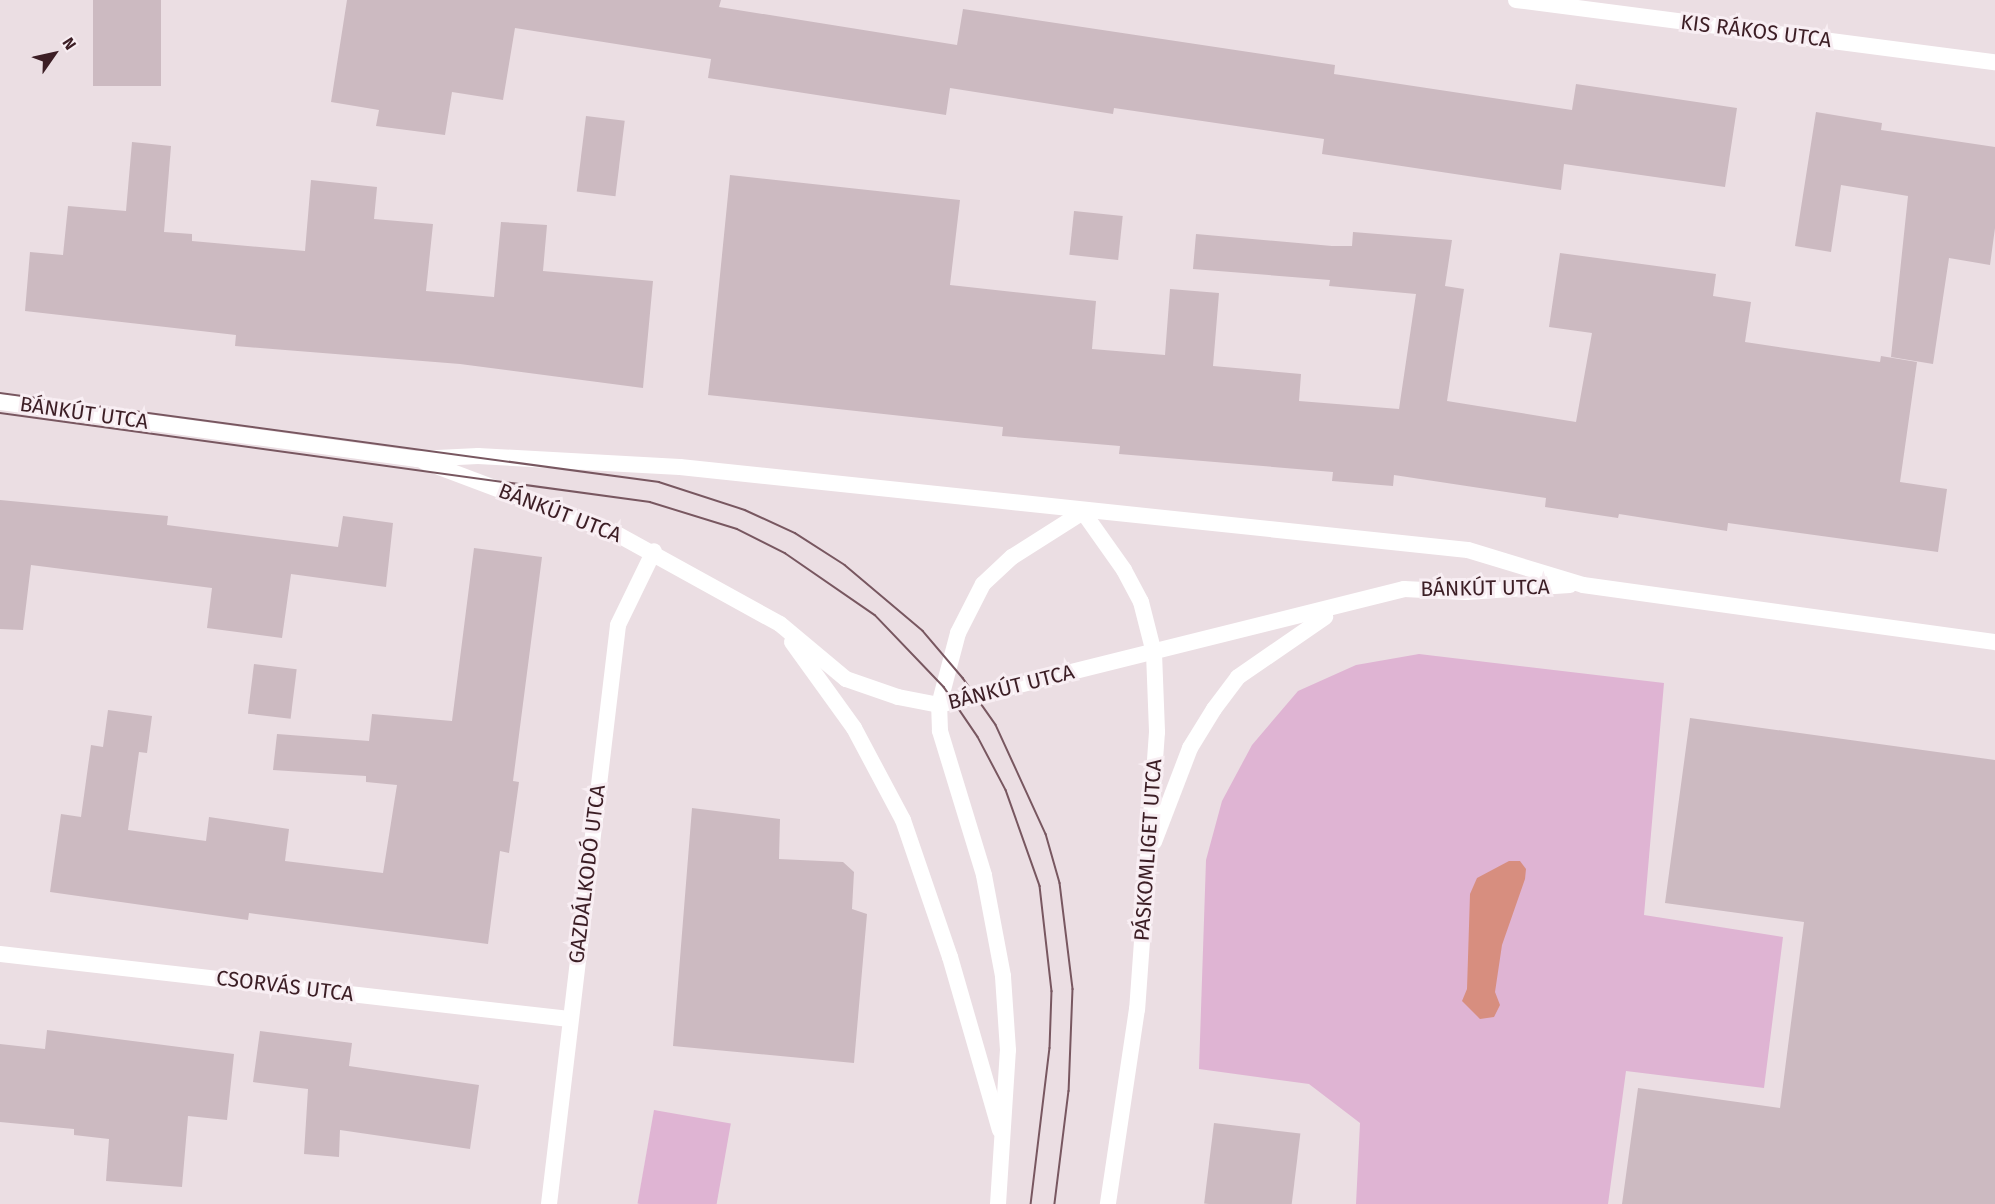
<!DOCTYPE html>
<html>
<head>
<meta charset="utf-8">
<style>
  body { margin:0 }
  #map { position:relative; width:1995px; height:1204px; overflow:hidden; background:#ebdee3; font-family:"Fira Sans",sans-serif }
  div>[style] { position:absolute }
  .green>* { inset:0; background:#dfb4d3; transform-origin:0 0 }
  .water>* { inset:0; background:#d78e7f }
  .building>* { inset:0; background:#ccbac1; transform-origin:0 0 }
  .minor>* { height:16px; margin:-8px; padding:0 8px; transform-origin:8px; border-radius:8px; background:#fff }
  .tertiary>* { height:16px; margin:-8px; padding:0 8px; transform-origin:8px; border-radius:8px; background:#fff }
  .tram>* { height:1.5px; margin:-0.75px; padding:0 0.75px; transform-origin:0.75px; border-radius:0.75px; background:#785760 }
  span { translate:-50% -50%; white-space:nowrap; text-align:center; line-height:1.15; -webkit-text-stroke:6px #f8eef3; paint-order:stroke }
  .street-label { font-size:21px; color:#3c1e25 }
  .north { position:absolute; left:24px; top:24px; width:60px; height:60px; -webkit-text-stroke:4px #f8eef3; paint-order:stroke; rotate:56deg; font-size:16px; font-weight:700; line-height:24px; text-align:center; color:#3c1e25 }
  .north::after { content:''; display:block; margin:auto; width:21px; height:27px; background:#3c1e25; clip-path:polygon(50% 0,100% 100%,50% 72%,0 100%) }
</style>
</head>
<body>
<div id="map">
  <div class="green">
    <i style="clip-path:polygon(1419px 654px,1664px 683px,1644px 915px,1783px 937px,1764px 1088px,1626px 1071px,1608px 1204px,1356px 1204px,1360px 1123px,1309px 1084px,1199px 1069px,1206px 860px,1222px 801px,1252px 745px,1298px 691px,1356px 665px)"></i>
    <i style="left:654px;top:1110px;width:78px;height:95px;rotate:10deg"></i>
  </div>
  <div class="water">
    <i style="clip-path:polygon(1509px 861px,1520px 861px,1526px 869px,1525px 879px,1502px 945px,1495px 992px,1500px 1005px,1494px 1017px,1480px 1019px,1462px 1001px,1467px 989px,1470px 894px,1477px 878px)"></i>
  </div>
  <div class="building">
    <i style="left:93px;top:0;width:68px;height:86px"></i>
    <i style="clip-path:polygon(347px 0,721px 0,719px 7px,957px 45px,963px 9px,1335px 65px,1334px 74px,1572px 110px,1576px 84px,1737px 108px,1725px 187px,1564px 164px,1561px 190px,1322px 154px,1324px 139px,1114px 108px,1113px 114px,950px 88px,946px 115px,708px 78px,711px 59px,515px 28px,503px 100px,452px 92px,445px 135px,376px 126px,379px 110px,331px 102px)"></i>
    <i style="clip-path:polygon(1816px 112px,1882px 123px,1881px 130px,1995px 147px,1995px 228px,1990px 265px,1949px 258px,1933px 364px,1891px 357px,1908px 196px,1841px 185px,1831px 252px,1795px 246px)"></i>
    <i style="left:586px;top:116px;width:39px;height:76px;rotate:7deg"></i>
    <i style="clip-path:polygon(132px 142px,171px 146px,164px 232px,192px 234px,192px 241px,305px 251px,311px 180px,377px 187px,374px 219px,433px 224px,426px 291px,494px 297px,501px 222px,547px 225px,543px 271px,653px 281px,643px 388px,460px 364px,235px 346px,236px 335px,25px 311px,30px 252px,63px 255px,68px 206px,126px 211px)"></i>
    <i style="clip-path:polygon(730px 175px,960px 200px,950px 285px,1096px 301px,1092px 349px,1165px 355px,1170px 289px,1219px 293px,1213px 366px,1301px 374px,1299px 401px,1399px 409px,1416px 294px,1329px 286px,1330px 280px,1193px 269px,1196px 234px,1332px 246px,1352px 246px,1353px 232px,1452px 240px,1445px 286px,1464px 289px,1447px 401px,1576px 422px,1592px 333px,1549px 327px,1560px 253px,1716px 274px,1713px 296px,1751px 302px,1745px 342px,1880px 362px,1881px 356px,1917px 362px,1900px 482px,1947px 489px,1938px 552px,1728px 523px,1727px 531px,1619px 514px,1618px 518px,1545px 507px,1546px 498px,1394px 475px,1393px 486px,1332px 481px,1333px 472px,1119px 454px,1120px 446px,1002px 436px,1003px 427px,708px 395px)"></i>
    <i style="left:1074px;top:211px;width:49px;height:44px;rotate:6deg"></i>
    <i style="clip-path:polygon(0 500px,168px 516px,167px 525px,338px 547px,343px 516px,393px 523px,386px 587px,291px 574px,282px 638px,207px 628px,212px 588px,31px 565px,23px 630px,0 629px)"></i>
    <i style="clip-path:polygon(474px 548px,542px 557px,513px 781px,519px 782px,509px 853px,500px 851px,488px 944px,249px 913px,248px 920px,50px 892px,61px 814px,81px 817px,91px 745px,103px 747px,108px 710px,152px 716px,147px 753px,139px 752px,128px 830px,206px 841px,209px 817px,289px 829px,285px 861px,383px 873px,397px 785px,366px 782px,366px 776px,273px 770px,277px 734px,369px 741px,372px 714px,452px 721px)"></i>
    <i style="left:254px;top:664px;width:43px;height:50px;rotate:7deg"></i>
    <i style="clip-path:polygon(1690px 718px,1995px 760px,1995px 1204px,1622px 1204px,1638px 1088px,1780px 1108px,1804px 922px,1665px 903px)"></i>
    <i style="clip-path:polygon(692px 808px,780px 819px,779px 859px,843px 862px,854px 872px,852px 909px,867px 914px,854px 1063px,673px 1046px)"></i>
    <i style="clip-path:polygon(47px 1030px,234px 1054px,227px 1120px,188px 1116px,182px 1187px,106px 1181px,109px 1139px,74px 1135px,74px 1129px,0 1122px,0 1044px,45px 1049px)"></i>
    <i style="clip-path:polygon(260px 1031px,352px 1043px,349px 1066px,479px 1085px,470px 1149px,340px 1130px,339px 1157px,304px 1154px,308px 1089px,253px 1082px)"></i>
    <i style="left:1214px;top:1123px;width:87px;height:81px;rotate:7deg"></i>
  </div>
  <div class="minor">
    <i style="left:1516px;top:0;width:483px;rotate:7.4deg"></i>
    <i style="left:0;top:954px;width:573px;rotate:6.52deg"></i>
    <i style="left:549px;top:1204px;width:583px;rotate:-83.2deg"></i>
    <i style="left:618px;top:625px;width:82px;rotate:-64.1deg"></i>
  </div>
  <div class="tertiary">
    <i style="left:0;top:402px;width:421px;rotate:7.8deg"></i>
    <i style="left:417px;top:459px;width:61px;rotate:-2.8deg"></i>
    <i style="left:478px;top:456px;width:202px;rotate:3.1deg"></i>
    <i style="left:680px;top:467px;width:792px;rotate:6.01deg"></i>
    <i style="left:1468px;top:550px;width:120px;rotate:16.9deg"></i>
    <i style="left:1583px;top:585px;width:416px;rotate:7.9deg"></i>
    <i style="left:423px;top:461px;width:205px;rotate:20.6deg"></i>
    <i style="left:615px;top:533px;width:188px;rotate:28.9deg"></i>
    <i style="left:780px;top:624px;width:86px;rotate:39.8deg"></i>
    <i style="left:846px;top:679px;width:55px;rotate:19.1deg"></i>
    <i style="left:898px;top:697px;width:42px;rotate:11deg"></i>
    <i style="left:939px;top:705px;width:479px;rotate:-14deg"></i>
    <i style="left:1404px;top:589px;width:62px;rotate:2.8deg"></i>
    <i style="left:1466px;top:592px;width:104px;rotate:-3.9deg"></i>
    <i style="left:1083px;top:512px;width:71px;rotate:54.7deg"></i>
    <i style="left:1124px;top:570px;width:36px;rotate:62deg"></i>
    <i style="left:1141px;top:602px;width:53px;rotate:75.7deg"></i>
    <i style="left:1154px;top:653px;width:79px;rotate:87.8deg"></i>
    <i style="left:1157px;top:732px;width:278px;rotate:94.1deg"></i>
    <i style="left:1137px;top:1009px;width:197px;rotate:98.5deg"></i>
    <i style="left:792px;top:642px;width:106px;rotate:54.2deg"></i>
    <i style="left:854px;top:728px;width:104px;rotate:62deg"></i>
    <i style="left:903px;top:820px;width:145px;rotate:71.1deg"></i>
    <i style="left:950px;top:957px;width:180px;rotate:73.9deg"></i>
    <i style="left:1154px;top:842px;width:101px;rotate:-69deg"></i>
    <i style="left:1190px;top:748px;width:46px;rotate:-58.4deg"></i>
    <i style="left:1214px;top:709px;width:40px;rotate:-53deg"></i>
    <i style="left:1238px;top:677px;width:106px;rotate:-34.6deg"></i>
    <i style="left:998px;top:1204px;width:154px;rotate:-86.3deg"></i>
    <i style="left:1008px;top:1050px;width:74px;rotate:-93.9deg"></i>
    <i style="left:1003px;top:976px;width:103px;rotate:-100.7deg"></i>
    <i style="left:984px;top:875px;width:151px;rotate:-107deg"></i>
    <i style="left:940px;top:731px;width:26px;rotate:-92deg"></i>
    <i style="left:939px;top:705px;width:74px;rotate:-75.2deg"></i>
    <i style="left:958px;top:633px;width:55px;rotate:-63deg"></i>
    <i style="left:983px;top:584px;width:40px;rotate:-43deg"></i>
    <i style="left:1012px;top:557px;width:84px;rotate:-32.4deg"></i>
  </div>
  <div class="tram">
    <i style="left:0;top:393px;width:665px;rotate:7.69deg"></i>
    <i style="left:659px;top:482px;width:90px;rotate:18deg"></i>
    <i style="left:745px;top:510px;width:55px;rotate:24.7deg"></i>
    <i style="left:795px;top:533px;width:59px;rotate:32.6deg"></i>
    <i style="left:845px;top:565px;width:102px;rotate:40.2deg"></i>
    <i style="left:923px;top:631px;width:62px;rotate:49.6deg"></i>
    <i style="left:963px;top:678px;width:57px;rotate:54.9deg"></i>
    <i style="left:996px;top:725px;width:120px;rotate:65.4deg"></i>
    <i style="left:1046px;top:834px;width:51px;rotate:74.1deg"></i>
    <i style="left:1060px;top:883px;width:107px;rotate:83deg"></i>
    <i style="left:1073px;top:989px;width:102px;rotate:92.2deg"></i>
    <i style="left:1069px;top:1091px;width:114px;rotate:97.1deg"></i>
    <i style="left:0;top:413px;width:656px;rotate:7.8deg"></i>
    <i style="left:650px;top:502px;width:91px;rotate:17.2deg"></i>
    <i style="left:737px;top:529px;width:54px;rotate:26.6deg"></i>
    <i style="left:785px;top:553px;width:109px;rotate:34.6deg"></i>
    <i style="left:875px;top:615px;width:100px;rotate:46.2deg"></i>
    <i style="left:944px;top:687px;width:60px;rotate:55.8deg"></i>
    <i style="left:978px;top:737px;width:60px;rotate:62.2deg"></i>
    <i style="left:1006px;top:790px;width:102px;rotate:70.5deg"></i>
    <i style="left:1040px;top:886px;width:106px;rotate:83.5deg"></i>
    <i style="left:1052px;top:991px;width:57px;rotate:92deg"></i>
    <i style="left:1050px;top:1048px;width:157px;rotate:96.9deg"></i>
  </div>
  <div class="street-label">
    <span style="left:1756px;top:31px;rotate:7deg">KIS RÁKOS UTCA</span>
    <span style="left:84px;top:413px;rotate:8deg">BÁNKÚT UTCA</span>
    <span style="left:560px;top:513px;rotate:21deg">BÁNKÚT UTCA</span>
    <span style="left:1485px;top:588px;rotate:-1deg">BÁNKÚT UTCA</span>
    <span style="left:1011px;top:687px;rotate:-14deg">BÁNKÚT UTCA</span>
    <span style="left:1148px;top:850px;rotate:-86deg">PÁSKOMLIGET UTCA</span>
    <span style="left:587px;top:874px;rotate:-83deg">GAZDÁLKODÓ UTCA</span>
    <span style="left:285px;top:986px;rotate:7deg">CSORVÁS UTCA</span>
  </div>
  <div class="north">N</div>
</div>
</body>
</html>
